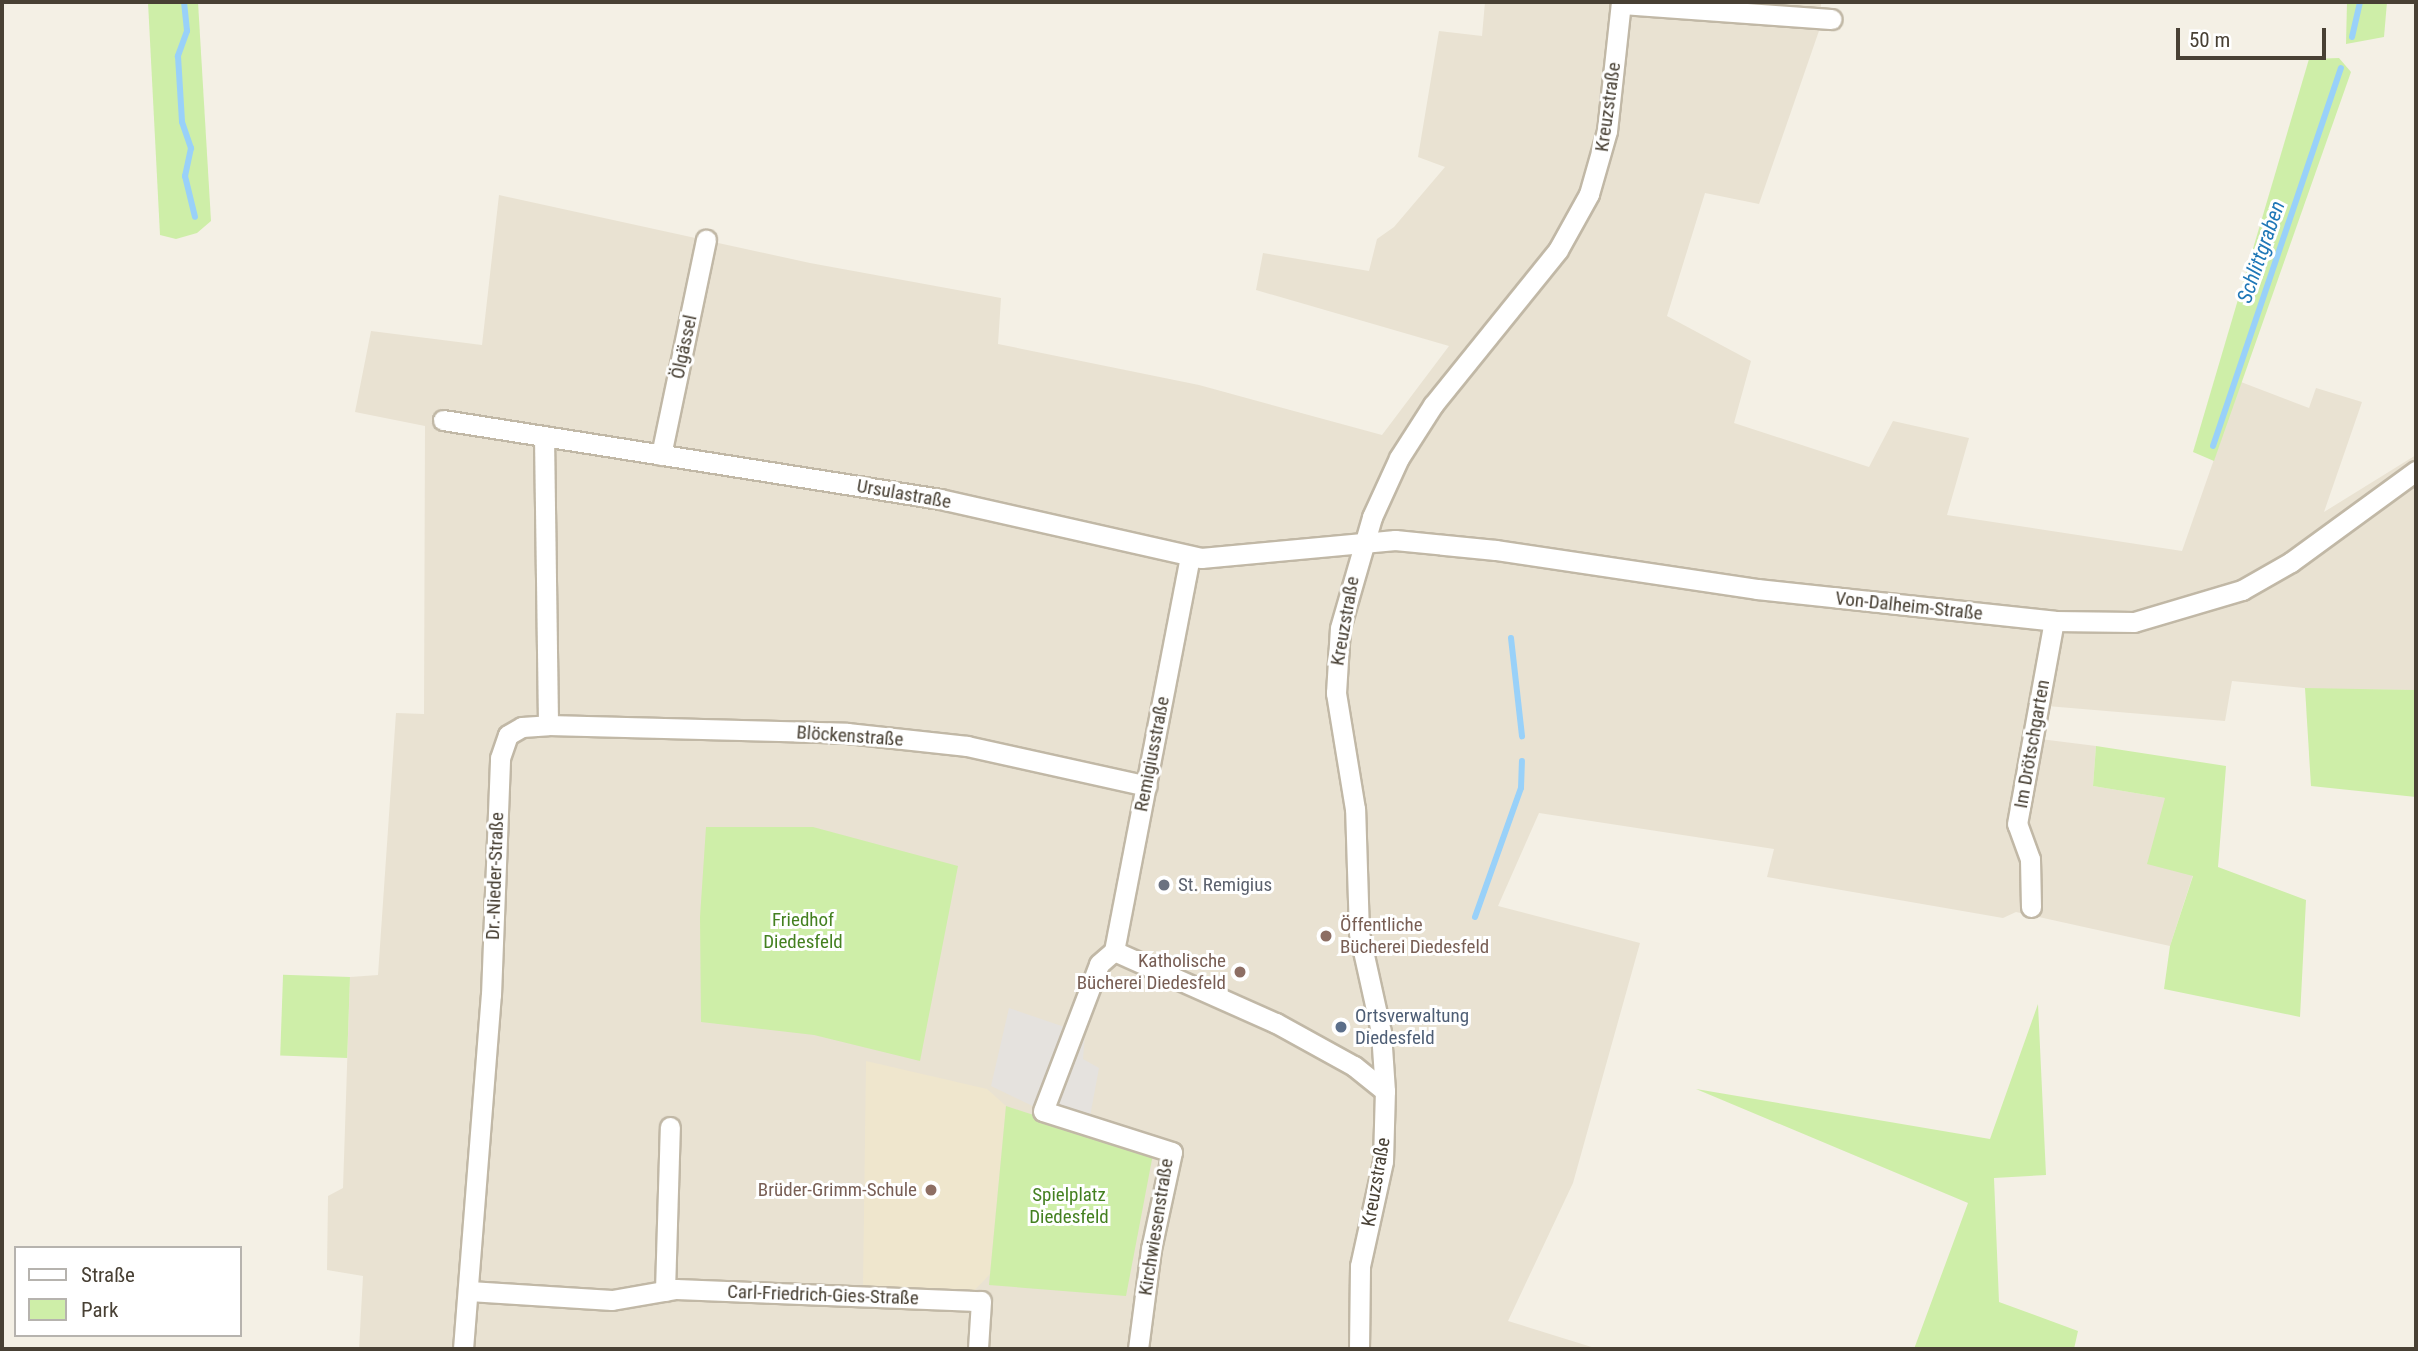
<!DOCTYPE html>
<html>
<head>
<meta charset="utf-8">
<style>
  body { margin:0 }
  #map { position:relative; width:2418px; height:1351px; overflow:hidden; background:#f4f0e5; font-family:"Roboto Condensed",sans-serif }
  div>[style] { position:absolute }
  .residential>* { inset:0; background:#e9e2d2 }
  .education>* { inset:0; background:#efe6cd }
  .green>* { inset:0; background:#ceeea8; transform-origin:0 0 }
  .parking>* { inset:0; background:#e5e2de }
  .stream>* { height:6px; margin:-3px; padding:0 3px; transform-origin:3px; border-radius:3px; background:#99d1f9 }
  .roads { filter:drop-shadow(2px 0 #c1b8a6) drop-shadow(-2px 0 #c1b8a6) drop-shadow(0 2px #c1b8a6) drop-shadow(0 -2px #c1b8a6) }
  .minor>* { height:19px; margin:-9.5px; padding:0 9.5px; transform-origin:9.5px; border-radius:9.5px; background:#fff }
  .dots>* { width:19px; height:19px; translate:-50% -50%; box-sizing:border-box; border:4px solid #fff; border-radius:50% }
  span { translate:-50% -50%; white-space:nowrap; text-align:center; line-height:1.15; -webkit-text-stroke:6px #fff; paint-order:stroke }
  .street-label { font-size:19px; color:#484034 }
  .worship-label { font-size:19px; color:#5b616d }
  .left { translate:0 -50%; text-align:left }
  .park-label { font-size:19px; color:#448020 }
  .education-label { font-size:19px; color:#785e54 }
  .right { translate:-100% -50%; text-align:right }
  .service-label { font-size:19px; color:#4e5e75 }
  .water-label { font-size:21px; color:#1f77b7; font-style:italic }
  .frame { position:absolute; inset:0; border:4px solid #484034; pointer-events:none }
  .legend { position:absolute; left:14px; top:1246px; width:228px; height:91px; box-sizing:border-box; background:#fff; border:2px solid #b6b3ae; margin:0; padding:9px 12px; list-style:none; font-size:21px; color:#484034 }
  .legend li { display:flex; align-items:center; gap:14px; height:35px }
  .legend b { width:35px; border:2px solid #b6b3ae }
  .scale { position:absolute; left:2176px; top:28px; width:150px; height:32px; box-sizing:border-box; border:4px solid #484034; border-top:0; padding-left:9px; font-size:21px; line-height:24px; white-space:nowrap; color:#484034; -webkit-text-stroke:5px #fff; paint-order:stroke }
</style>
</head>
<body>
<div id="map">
  <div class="residential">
    <i style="clip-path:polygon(1485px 2px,1821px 2px,1821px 25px,1759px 204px,1705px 193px,1667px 316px,1751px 361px,1734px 423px,1869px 467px,1893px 421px,1969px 438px,1947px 515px,2182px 551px,2241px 382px,2309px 408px,2316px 388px,2362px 402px,2324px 512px,2416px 455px,2416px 690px,2314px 689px,2232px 681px,2225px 721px,2047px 706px,2040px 739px,2096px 746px,2093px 786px,2165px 798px,2193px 875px,2170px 946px,2016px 912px,2003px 918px,1767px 877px,1774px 849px,1539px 813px,1498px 906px,1640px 943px,1573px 1183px,1508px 1321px,1598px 1349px,359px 1349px,363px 1276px,327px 1270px,328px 1196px,343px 1188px,350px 977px,378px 975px,396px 713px,424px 714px,425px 426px,355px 412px,371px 331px,482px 345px,499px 195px,810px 263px,1001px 298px,998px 344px,1199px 385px,1382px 435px,1449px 346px,1256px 290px,1263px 253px,1369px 271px,1377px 239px,1394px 227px,1445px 167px,1418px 157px,1439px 31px,1482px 36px)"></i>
  </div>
  <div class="education">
    <i style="clip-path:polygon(866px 1061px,987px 1089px,1006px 1106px,990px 1274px,971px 1294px,863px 1289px)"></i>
  </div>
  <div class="green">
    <i style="clip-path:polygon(148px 2px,198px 2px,211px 221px,197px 233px,176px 239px,160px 235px)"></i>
    <i style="clip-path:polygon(2347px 2px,2387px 2px,2384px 37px,2346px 44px)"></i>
    <i style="clip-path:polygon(2339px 58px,2351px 72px,2214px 461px,2193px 452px,2309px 59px)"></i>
    <i style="clip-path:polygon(2305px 688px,2416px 690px,2416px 797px,2311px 786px)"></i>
    <i style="clip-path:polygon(2096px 746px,2226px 766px,2218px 867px,2306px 900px,2300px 1017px,2164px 989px,2170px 946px,2193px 876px,2147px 864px,2165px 798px,2093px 786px)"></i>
    <i style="clip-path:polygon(706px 827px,813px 827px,958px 866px,920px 1061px,814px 1035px,701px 1022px,700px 917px)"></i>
    <i style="left:350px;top:977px;width:81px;height:67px;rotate:92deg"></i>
    <i style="clip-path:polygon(2038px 1004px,2046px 1175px,1994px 1178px,1999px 1302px,2078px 1331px,2074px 1349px,1914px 1349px,1968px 1203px,1696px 1089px,1990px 1139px)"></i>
    <i style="clip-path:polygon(1006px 1106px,1153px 1154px,1126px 1296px,989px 1285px)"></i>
  </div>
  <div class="parking">
    <i style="clip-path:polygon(1009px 1008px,1085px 1034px,1083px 1059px,1099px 1068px,1089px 1122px,1043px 1111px,991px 1086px)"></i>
  </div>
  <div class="stream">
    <i style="left:184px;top:2px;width:29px;rotate:84deg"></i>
    <i style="left:187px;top:31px;width:27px;rotate:110deg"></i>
    <i style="left:178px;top:56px;width:66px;rotate:86.5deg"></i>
    <i style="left:182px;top:122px;width:28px;rotate:71deg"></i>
    <i style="left:191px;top:148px;width:29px;rotate:102deg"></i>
    <i style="left:185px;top:176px;width:42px;rotate:76.3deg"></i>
    <i style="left:2352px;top:37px;width:36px;rotate:-77deg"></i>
    <i style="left:2213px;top:446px;width:399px;rotate:-71.3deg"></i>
    <i style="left:1511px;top:638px;width:99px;rotate:83.6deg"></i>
    <i style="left:1475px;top:917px;width:137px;rotate:-70.4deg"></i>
    <i style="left:1521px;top:788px;width:27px;rotate:-88deg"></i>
  </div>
  <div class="roads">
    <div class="minor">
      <i style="left:1621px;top:4px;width:211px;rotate:4.1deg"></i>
      <i style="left:443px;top:420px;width:503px;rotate:9.03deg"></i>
      <i style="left:940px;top:499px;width:268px;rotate:12.7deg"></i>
      <i style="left:1201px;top:558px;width:195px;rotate:-5.3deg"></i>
      <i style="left:1395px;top:540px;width:101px;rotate:5.7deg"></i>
      <i style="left:1496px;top:550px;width:264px;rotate:8.5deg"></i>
      <i style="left:1757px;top:589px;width:299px;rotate:6.1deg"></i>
      <i style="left:2054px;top:621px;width:80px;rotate:0.7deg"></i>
      <i style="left:2134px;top:622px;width:113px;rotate:-16.5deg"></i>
      <i style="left:2242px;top:590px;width:56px;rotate:-29.7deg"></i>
      <i style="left:2291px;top:562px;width:155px;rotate:-36.1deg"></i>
      <i style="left:544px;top:436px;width:289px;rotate:89.2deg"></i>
      <i style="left:661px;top:455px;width:220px;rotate:-78.2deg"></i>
      <i style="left:2031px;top:907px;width:48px;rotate:-91.2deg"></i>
      <i style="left:2030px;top:859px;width:37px;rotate:-110deg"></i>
      <i style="left:2017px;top:824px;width:206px;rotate:-79.7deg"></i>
      <i style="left:1114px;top:951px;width:177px;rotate:24deg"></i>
      <i style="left:1276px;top:1023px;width:89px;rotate:28.9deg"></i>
      <i style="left:1354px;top:1066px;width:40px;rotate:39deg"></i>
      <i style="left:469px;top:1291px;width:143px;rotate:3.6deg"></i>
      <i style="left:612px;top:1300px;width:65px;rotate:-9.8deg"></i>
      <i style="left:676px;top:1289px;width:305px;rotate:2.3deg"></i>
      <i style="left:981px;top:1301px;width:48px;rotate:93.6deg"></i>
      <i style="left:665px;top:1291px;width:164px;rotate:-88.3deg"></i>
      <i style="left:463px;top:1349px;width:355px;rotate:-85.5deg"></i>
      <i style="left:491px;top:995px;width:237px;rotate:-87.8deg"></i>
      <i style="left:500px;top:758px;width:24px;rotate:-71deg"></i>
      <i style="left:508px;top:735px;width:16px;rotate:-30deg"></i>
      <i style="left:522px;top:727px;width:26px;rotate:-4deg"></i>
      <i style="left:548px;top:725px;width:299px;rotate:1.5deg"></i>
      <i style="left:847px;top:733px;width:121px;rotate:6.2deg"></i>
      <i style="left:967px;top:746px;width:184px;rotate:12.5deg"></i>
      <i style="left:1138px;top:1349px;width:101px;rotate:-82.6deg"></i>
      <i style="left:1151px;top:1249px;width:99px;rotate:-77.8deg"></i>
      <i style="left:1172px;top:1152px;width:135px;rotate:-162.4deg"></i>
      <i style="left:1043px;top:1111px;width:157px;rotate:-69.1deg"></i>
      <i style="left:1099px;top:964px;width:20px;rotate:-41deg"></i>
      <i style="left:1114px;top:951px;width:402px;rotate:-79.1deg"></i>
      <i style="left:1359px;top:1349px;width:83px;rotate:-89.3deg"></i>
      <i style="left:1360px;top:1266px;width:107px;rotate:-77.6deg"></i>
      <i style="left:1383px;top:1161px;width:70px;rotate:-88.4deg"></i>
      <i style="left:1385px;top:1091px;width:59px;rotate:-93.9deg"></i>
      <i style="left:1381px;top:1032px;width:101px;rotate:-102.5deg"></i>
      <i style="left:1359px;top:933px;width:124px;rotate:-91.8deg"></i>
      <i style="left:1355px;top:809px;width:118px;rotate:-99.3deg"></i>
      <i style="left:1336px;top:693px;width:65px;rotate:-86.5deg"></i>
      <i style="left:1340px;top:628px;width:116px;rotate:-73.9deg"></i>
      <i style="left:1372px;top:517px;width:65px;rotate:-65.4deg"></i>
      <i style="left:1399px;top:458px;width:63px;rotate:-57.3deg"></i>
      <i style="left:1433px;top:405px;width:199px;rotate:-51.1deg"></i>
      <i style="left:1558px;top:250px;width:64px;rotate:-61deg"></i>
      <i style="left:1589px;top:194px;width:66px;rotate:-74.1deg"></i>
      <i style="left:1607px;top:131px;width:130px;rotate:-83.8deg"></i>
    </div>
  </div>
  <div class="dots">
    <i style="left:1164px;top:885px;background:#6b7280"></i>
    <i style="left:1326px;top:936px;background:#8d6e63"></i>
    <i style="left:1240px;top:972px;background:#8d6e63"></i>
    <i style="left:1341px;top:1027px;background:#5c6f8a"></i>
    <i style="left:931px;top:1190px;background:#8d6e63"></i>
  </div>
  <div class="street-label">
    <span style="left:1608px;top:107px;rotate:-82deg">Kreuzstraße</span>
    <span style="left:684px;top:347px;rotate:-78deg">Ölgässel</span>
    <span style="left:904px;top:494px;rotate:10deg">Ursulastraße</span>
    <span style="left:1909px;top:606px;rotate:6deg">Von-Dalheim-Straße</span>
    <span style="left:1345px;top:621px;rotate:-80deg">Kreuzstraße</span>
    <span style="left:850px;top:736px;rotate:4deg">Blöckenstraße</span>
    <span style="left:2032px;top:744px;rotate:-80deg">Im Drötschgarten</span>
    <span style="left:1152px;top:754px;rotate:-79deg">Remigiusstraße</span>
    <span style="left:495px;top:876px;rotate:-88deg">Dr.-Nieder-Straße</span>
    <span style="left:1376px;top:1182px;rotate:-80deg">Kreuzstraße</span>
    <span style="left:1156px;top:1227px;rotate:-81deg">Kirchwiesenstraße</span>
    <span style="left:823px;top:1295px;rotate:2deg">Carl-Friedrich-Gies-Straße</span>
  </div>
  <div class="worship-label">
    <span class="left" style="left:1178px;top:885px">St. Remigius</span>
  </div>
  <div class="park-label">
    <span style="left:803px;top:931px">Friedhof<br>Diedesfeld</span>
    <span style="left:1069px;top:1206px">Spielplatz<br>Diedesfeld</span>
  </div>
  <div class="education-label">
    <span class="left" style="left:1340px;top:936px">Öffentliche<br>Bücherei Diedesfeld</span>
    <span class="right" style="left:1226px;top:972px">Katholische<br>Bücherei Diedesfeld</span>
    <span class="right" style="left:917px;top:1190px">Brüder-Grimm-Schule</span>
  </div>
  <div class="service-label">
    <span class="left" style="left:1355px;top:1027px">Ortsverwaltung<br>Diedesfeld</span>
  </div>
  <div class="water-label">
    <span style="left:2261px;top:252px;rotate:-71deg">Schlittgraben</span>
  </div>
  <div class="frame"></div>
  <ul class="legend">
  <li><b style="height:9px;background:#fff"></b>Straße</li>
  <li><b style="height:19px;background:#ceeea8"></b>Park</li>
  </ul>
  <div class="scale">50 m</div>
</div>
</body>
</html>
